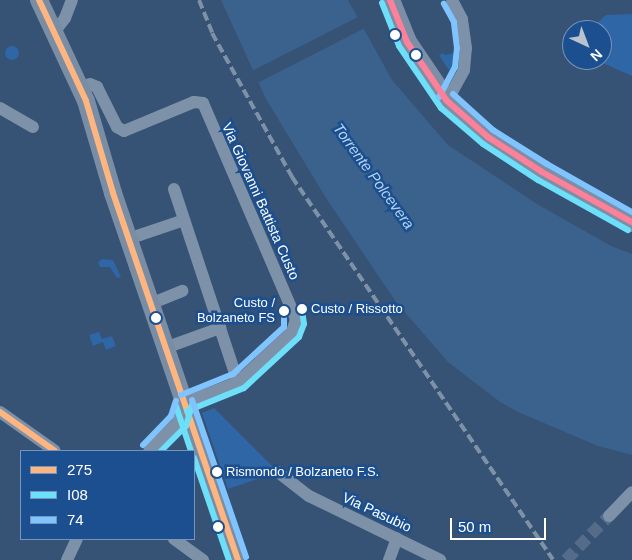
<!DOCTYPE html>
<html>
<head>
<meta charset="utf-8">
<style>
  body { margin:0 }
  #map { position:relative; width:632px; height:560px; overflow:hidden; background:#365274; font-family:Arial,sans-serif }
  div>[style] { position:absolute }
  .green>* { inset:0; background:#2f66a5 }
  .round { border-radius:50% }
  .water>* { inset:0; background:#3b618d }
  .pier>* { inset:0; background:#365274; transform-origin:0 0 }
  .minor-tunnel>* { height:12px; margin-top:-6px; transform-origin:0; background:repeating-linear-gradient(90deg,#546c89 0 12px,transparent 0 18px) }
  .minor>* { height:12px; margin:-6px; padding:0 6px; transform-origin:6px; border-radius:6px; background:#7d92a8 }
  .secondary>* { height:18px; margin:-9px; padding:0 9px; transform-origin:9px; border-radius:9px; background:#798da4 }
  .primary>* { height:20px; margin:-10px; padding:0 10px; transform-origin:10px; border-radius:10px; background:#7d8ea7 }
  .rail>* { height:4px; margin-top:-2px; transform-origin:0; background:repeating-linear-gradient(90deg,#7e92a7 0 9px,transparent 0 13px) }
  .bus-1>* { height:6px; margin:-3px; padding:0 3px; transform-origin:3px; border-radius:3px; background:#ffb580 }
  .bus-2>* { height:6px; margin:-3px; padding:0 3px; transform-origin:3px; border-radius:3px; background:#6ddff8 }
  .bus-3>* { height:6px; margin:-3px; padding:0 3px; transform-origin:3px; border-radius:3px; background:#80c4ff }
  .bus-4>* { height:6px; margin:-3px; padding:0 3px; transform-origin:3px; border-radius:3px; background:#ff8098 }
  .dots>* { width:14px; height:14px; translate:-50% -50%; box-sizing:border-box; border:2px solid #1b4f8f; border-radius:50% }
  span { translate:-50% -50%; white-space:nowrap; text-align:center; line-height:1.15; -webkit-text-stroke:5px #1b4f8f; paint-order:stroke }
  .bus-label { font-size:13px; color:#fff }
  .right { translate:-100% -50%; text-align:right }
  .left { translate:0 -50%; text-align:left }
  .street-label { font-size:14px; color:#fff }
  .water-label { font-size:15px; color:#b5d3f5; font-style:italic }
  .legend { position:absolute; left:20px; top:450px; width:175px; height:90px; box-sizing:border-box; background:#1b4f8f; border:1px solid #7695bc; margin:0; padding:6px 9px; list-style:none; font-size:15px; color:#fff }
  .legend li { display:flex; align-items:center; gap:10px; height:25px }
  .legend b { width:25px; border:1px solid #7695bc }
  .north { position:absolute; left:562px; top:20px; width:50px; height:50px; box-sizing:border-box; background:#1b4f8f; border:1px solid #7695bc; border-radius:50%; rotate:137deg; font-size:14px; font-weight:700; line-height:20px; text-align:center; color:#fff }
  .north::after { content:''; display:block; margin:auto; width:18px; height:22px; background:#b9c2ce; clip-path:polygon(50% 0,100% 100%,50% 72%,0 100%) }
  .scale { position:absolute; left:450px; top:518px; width:96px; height:22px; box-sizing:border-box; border:2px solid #fff; border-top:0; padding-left:6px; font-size:15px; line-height:18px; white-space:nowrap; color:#fff; -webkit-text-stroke:4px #1b4f8f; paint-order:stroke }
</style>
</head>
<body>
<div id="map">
  <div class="green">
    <i style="clip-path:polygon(632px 14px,632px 76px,596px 60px,602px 60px,602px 30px,589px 30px,606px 15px)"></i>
    <i style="clip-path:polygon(440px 41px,444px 55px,461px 52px,458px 71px,448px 69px,439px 55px,443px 53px)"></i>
    <i class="round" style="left:5px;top:46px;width:14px;height:14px"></i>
    <i style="clip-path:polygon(102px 259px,113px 260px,121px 277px,117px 278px,110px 267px,100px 267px,98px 262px)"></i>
    <i style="clip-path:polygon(99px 332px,102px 339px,112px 336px,116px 346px,106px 350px,103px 342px,93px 346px,89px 335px)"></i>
    <i style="clip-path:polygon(214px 408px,278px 472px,228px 489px,202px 413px)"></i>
  </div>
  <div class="water">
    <i style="clip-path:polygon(221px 0,348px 0,392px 80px,448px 145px,537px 204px,611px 246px,632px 254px,632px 455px,598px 446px,518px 412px,500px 402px,448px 362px,396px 302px,326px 198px,266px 99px)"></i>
  </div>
  <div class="pier">
    <i style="left:360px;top:16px;width:13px;height:123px;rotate:63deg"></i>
  </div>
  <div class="minor-tunnel">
    <i style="left:566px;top:560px;width:62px;rotate:-45.7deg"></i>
  </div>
  <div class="minor">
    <i style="left:55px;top:31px;width:16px;rotate:-52deg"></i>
    <i style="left:65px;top:18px;width:19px;rotate:-69deg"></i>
    <i style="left:81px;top:87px;width:9px;rotate:-18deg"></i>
    <i style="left:90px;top:84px;width:8px;rotate:23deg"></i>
    <i style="left:97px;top:87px;width:45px;rotate:63.4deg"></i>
    <i style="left:117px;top:127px;width:8px;rotate:30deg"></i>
    <i style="left:124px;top:131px;width:76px;rotate:-22.5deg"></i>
    <i style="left:194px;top:102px;width:9px;rotate:6deg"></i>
    <i style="left:203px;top:103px;width:235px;rotate:66.7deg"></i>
    <i style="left:296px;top:319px;width:14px;rotate:107deg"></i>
    <i style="left:292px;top:332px;width:74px;rotate:137.2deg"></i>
    <i style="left:238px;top:382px;width:58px;rotate:158.7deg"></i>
    <i style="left:184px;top:403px;width:19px;rotate:106deg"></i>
    <i style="left:179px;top:421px;width:42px;rotate:135deg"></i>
    <i style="left:447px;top:101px;width:35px;rotate:-61deg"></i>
    <i style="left:464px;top:70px;width:22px;rotate:-85deg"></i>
    <i style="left:466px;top:48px;width:29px;rotate:-98deg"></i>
    <i style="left:462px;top:19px;width:21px;rotate:-118deg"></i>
    <i style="left:0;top:108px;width:38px;rotate:30deg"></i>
    <i style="left:174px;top:189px;width:203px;rotate:71.7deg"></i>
    <i style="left:128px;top:239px;width:59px;rotate:-18.7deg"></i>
    <i style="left:150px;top:304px;width:35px;rotate:-22deg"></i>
    <i style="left:165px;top:348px;width:59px;rotate:-20deg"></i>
    <i style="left:0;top:412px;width:67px;rotate:35.3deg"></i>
    <i style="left:278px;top:472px;width:39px;rotate:38deg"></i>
    <i style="left:309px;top:496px;width:146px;rotate:26deg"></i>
    <i style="left:609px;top:516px;width:33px;rotate:-46deg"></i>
    <i style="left:174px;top:539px;width:36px;rotate:36deg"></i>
    <i style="left:67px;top:560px;width:23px;rotate:-65deg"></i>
    <i style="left:389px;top:560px;width:23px;rotate:-70deg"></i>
  </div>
  <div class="secondary">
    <i style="left:39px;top:0;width:111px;rotate:65deg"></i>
    <i style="left:86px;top:101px;width:96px;rotate:73.6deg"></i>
    <i style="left:113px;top:193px;width:388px;rotate:71.2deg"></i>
  </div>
  <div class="primary">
    <i style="left:390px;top:0;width:45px;rotate:68deg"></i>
    <i style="left:407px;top:42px;width:71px;rotate:55.9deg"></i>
    <i style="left:447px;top:101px;width:55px;rotate:41.3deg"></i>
    <i style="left:488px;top:137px;width:64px;rotate:32.9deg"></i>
    <i style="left:542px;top:172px;width:103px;rotate:29.1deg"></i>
  </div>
  <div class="rail">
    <i style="left:199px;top:0;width:35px;rotate:68deg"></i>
    <i style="left:212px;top:33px;width:165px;rotate:60.9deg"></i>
    <i style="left:292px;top:177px;width:463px;rotate:55.7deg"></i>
  </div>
  <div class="bus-1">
    <i style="left:39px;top:0;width:111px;rotate:65deg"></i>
    <i style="left:86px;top:101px;width:96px;rotate:73.6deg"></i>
    <i style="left:113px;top:193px;width:388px;rotate:71.2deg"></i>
    <i style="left:0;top:412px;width:67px;rotate:35.3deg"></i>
  </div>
  <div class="bus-2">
    <i style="left:382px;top:3px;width:46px;rotate:68.4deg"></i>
    <i style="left:399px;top:46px;width:75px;rotate:55.9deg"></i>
    <i style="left:441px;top:108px;width:55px;rotate:40.6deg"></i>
    <i style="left:483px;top:144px;width:66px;rotate:33.2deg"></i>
    <i style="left:538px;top:180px;width:103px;rotate:29.1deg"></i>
    <i style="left:176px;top:406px;width:47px;rotate:71.6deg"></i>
    <i style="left:187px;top:411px;width:61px;rotate:-22deg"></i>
    <i style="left:244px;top:388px;width:75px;rotate:-42.8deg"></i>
    <i style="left:299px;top:337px;width:14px;rotate:-69deg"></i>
    <i style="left:304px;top:324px;width:15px;rotate:-98deg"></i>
    <i style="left:161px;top:451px;width:35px;rotate:-45deg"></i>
    <i style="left:186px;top:426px;width:22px;rotate:-74deg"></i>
    <i style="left:194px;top:458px;width:108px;rotate:71.1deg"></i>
  </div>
  <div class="bus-3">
    <i style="left:453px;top:94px;width:54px;rotate:42deg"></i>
    <i style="left:493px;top:130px;width:64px;rotate:32.2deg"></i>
    <i style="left:547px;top:164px;width:98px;rotate:29.5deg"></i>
    <i style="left:439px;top:97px;width:34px;rotate:-62deg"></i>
    <i style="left:455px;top:67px;width:19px;rotate:-84deg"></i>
    <i style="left:457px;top:48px;width:26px;rotate:-97deg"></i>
    <i style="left:454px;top:22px;width:21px;rotate:-119deg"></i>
    <i style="left:181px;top:395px;width:56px;rotate:-22deg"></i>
    <i style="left:233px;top:374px;width:69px;rotate:-42.7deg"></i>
    <i style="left:284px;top:327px;width:16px;rotate:-90deg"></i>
    <i style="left:192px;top:400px;width:166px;rotate:71deg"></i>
    <i style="left:143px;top:445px;width:40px;rotate:-46deg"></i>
    <i style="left:171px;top:416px;width:16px;rotate:-72deg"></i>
  </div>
  <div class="bus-4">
    <i style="left:390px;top:0;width:45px;rotate:68deg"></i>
    <i style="left:407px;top:42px;width:71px;rotate:55.9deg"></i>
    <i style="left:447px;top:101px;width:55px;rotate:41.3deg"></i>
    <i style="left:488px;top:137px;width:64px;rotate:32.9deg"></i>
    <i style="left:542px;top:172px;width:103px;rotate:29.1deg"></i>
  </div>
  <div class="dots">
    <i style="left:395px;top:35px;background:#fff"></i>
    <i style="left:416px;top:55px;background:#fff"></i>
    <i style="left:302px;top:309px;background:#fff"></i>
    <i style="left:284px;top:311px;background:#fff"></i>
    <i style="left:156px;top:318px;background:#fff"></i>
    <i style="left:217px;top:472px;background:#fff"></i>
    <i style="left:218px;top:527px;background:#fff"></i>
  </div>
  <div class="bus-label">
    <span class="right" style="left:275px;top:311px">Custo /<br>Bolzaneto FS</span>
    <span class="left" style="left:311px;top:309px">Custo / Rissotto</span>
    <span class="left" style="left:226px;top:472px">Rismondo / Bolzaneto F.S.</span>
  </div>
  <div class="street-label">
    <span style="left:261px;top:201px;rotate:66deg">Via Giovanni Battista Custo</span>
    <span style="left:377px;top:512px;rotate:25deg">Via Pasubio</span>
  </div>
  <div class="water-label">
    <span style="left:374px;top:176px;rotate:54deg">Torrente Polcevera</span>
  </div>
  <ul class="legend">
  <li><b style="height:6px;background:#ffb580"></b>275</li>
  <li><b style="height:6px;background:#6ddff8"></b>I08</li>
  <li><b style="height:6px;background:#80c4ff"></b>74</li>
  </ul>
  <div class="north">N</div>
  <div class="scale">50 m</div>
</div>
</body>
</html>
